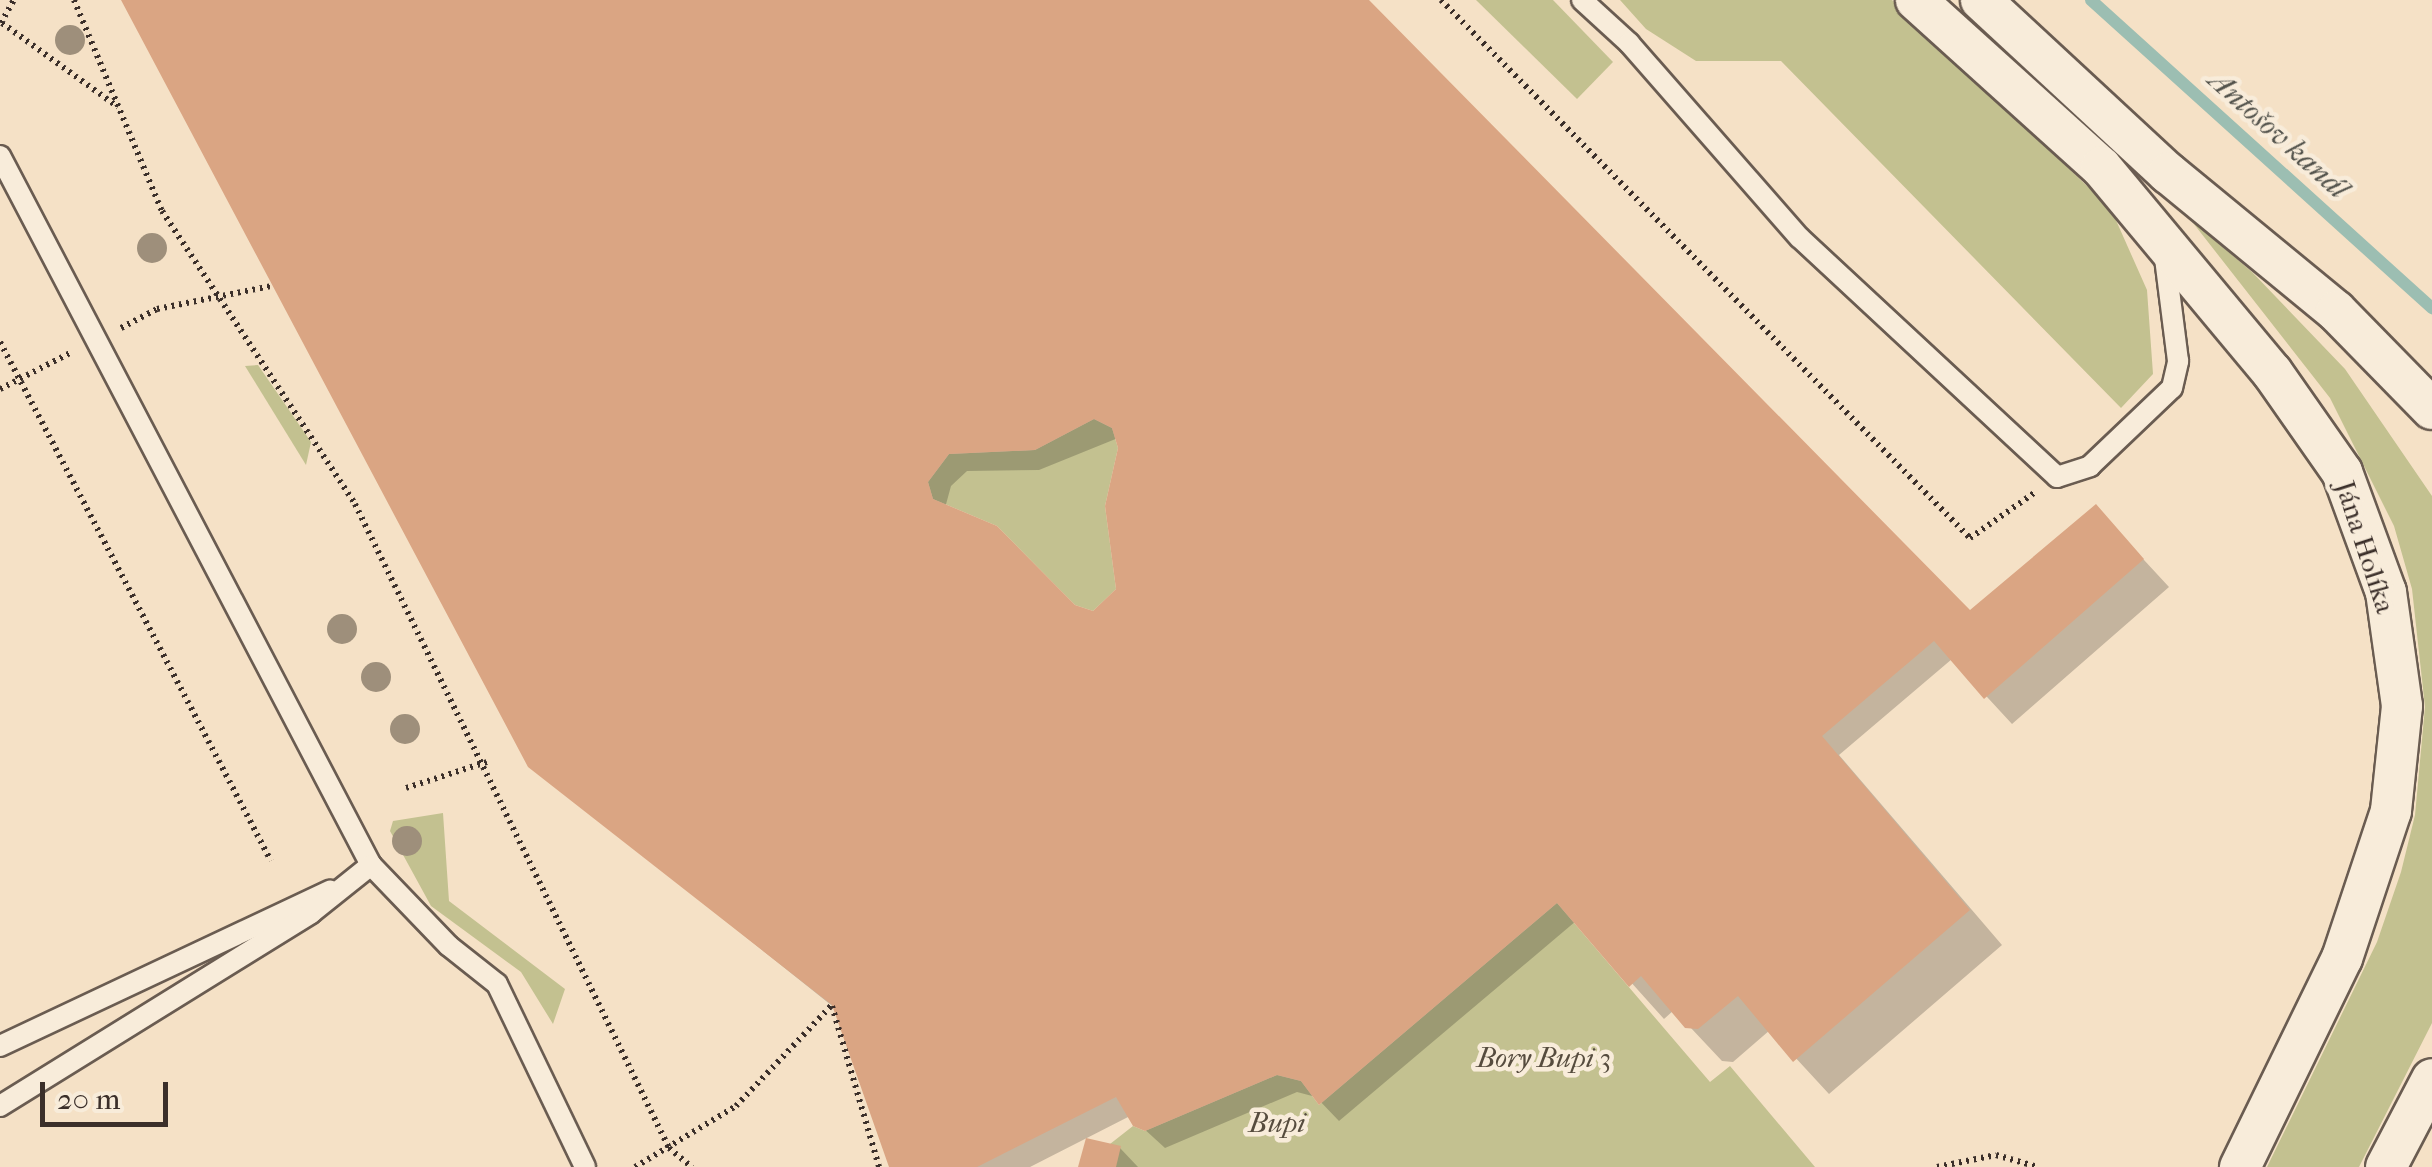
<!DOCTYPE html>
<html>
<head>
<meta charset="utf-8">
<style>
  body { margin:0 }
  #map { position:relative; width:2432px; height:1167px; overflow:hidden; background:#f5e1c6; font-family:"IM FELL French Canon",serif }
  div>[style] { position:absolute }
  .green>* { inset:0; background:#c3c190 }
  .shadow>* { inset:0; background:#0003 }
  .stream>* { height:12px; margin:-6px; padding:0 6px; transform-origin:6px; border-radius:6px; background:#9cbeb2 }
  .building>* { inset:0; background:#daa583 }
  .path>* { height:6px; margin-top:-3px; transform-origin:0; background:repeating-linear-gradient(90deg,#3b2f2a 0 2.5px,transparent 0 7.5px) }
  .roads { filter:drop-shadow(2px 0 #6a5c51) drop-shadow(-2px 0 #6a5c51) drop-shadow(0 2px #6a5c51) drop-shadow(0 -2px #6a5c51) }
  .lane>* { height:20px; margin:-10px; padding:0 10px; transform-origin:10px; border-radius:10px; background:#f8ecda }
  .street>* { height:40px; margin:-20px; padding:0 20px; transform-origin:20px; border-radius:20px; background:#f8ecda }
  .trees>* { width:30px; height:30px; margin:-15px; border-radius:50%; background:#9e8f7b }
  span { translate:-50% -50%; white-space:nowrap; text-align:center; line-height:1.15; -webkit-text-stroke:9px #f8ecda; paint-order:stroke }
  .street-label { font-size:28px; color:#3b2f2a }
  .park-label { font-size:28px; color:#564c3e; font-style:italic }
  .water-label { font-size:30px; color:#53534c; font-style:italic }
  .scale { position:absolute; left:40px; top:1082px; width:128px; height:45px; box-sizing:border-box; border:5px solid #3b2f2a; border-top:0; padding-left:12px; font-size:30px; line-height:35px; white-space:nowrap; color:#3b2f2a; -webkit-text-stroke:8px #f8ecda; paint-order:stroke }
</style>
</head>
<body>
<div id="map">
  <div class="green">
    <i style="clip-path:polygon(1476px 0,1553px 0,1613px 62px,1577px 99px)"></i>
    <i style="clip-path:polygon(1620px 0,1892px 0,2111px 209px,2147px 290px,2153px 374px,2121px 408px,1781px 61px,1696px 61px,1646px 29px)"></i>
    <i style="clip-path:polygon(2190px 219px,2252px 272px,2345px 369px,2432px 496px,2432px 1023px,2359px 1167px,2267px 1167px,2377px 942px,2401px 872px,2415px 815px,2425px 707px,2412px 589px,2394px 526px,2330px 398px)"></i>
    <i style="clip-path:polygon(258px 365px,311px 442px,306px 465px,245px 366px)"></i>
    <i style="clip-path:polygon(1094px 419px,1112px 428px,1118px 448px,1105px 506px,1116px 589px,1093px 611px,1075px 605px,997px 526px,933px 499px,928px 482px,949px 454px,1035px 450px)"></i>
    <i style="clip-path:polygon(443px 813px,449px 901px,565px 989px,553px 1024px,521px 972px,431px 906px,390px 831px,393px 821px)"></i>
    <i style="clip-path:polygon(1557px 903px,1710px 1082px,1730px 1066px,1815px 1167px,1101px 1167px,1110px 1144px,1133px 1126px,1145px 1131px,1277px 1075px,1301px 1081px,1319px 1105px)"></i>
  </div>
  <div class="shadow">
    <i style="clip-path:polygon(evenodd,125px 0,1365px 0,1970px 613px,2095px 507px,2169px 587px,2012px 724px,1952px 659px,1839px 755px,2002px 945px,1829px 1094px,1770px 1030px,1733px 1062px,1722px 1061px,1674px 1010px,1664px 1019px,1576px 921px,1339px 1121px,1316px 1097px,1297px 1092px,1165px 1148px,1130px 1116px,1030px 1167px,892px 1167px,836px 1009px,530px 765px,125px 0,1118px 438px,1119px 590px,1094px 614px,1074px 607px,945px 508px,951px 486px,967px 471px,1039px 470px,1118px 438px)"></i>
    <i style="clip-path:polygon(1120px 1148px,1138px 1167px,1081px 1167px)"></i>
  </div>
  <div class="stream">
    <i style="left:2091px;top:0;width:460px;rotate:42.1deg"></i>
  </div>
  <div class="building">
    <i style="clip-path:polygon(evenodd,121px 0,1369px 0,1970px 610px,2096px 504px,2144px 559px,1984px 699px,1934px 641px,1822px 736px,1970px 910px,1793px 1062px,1738px 996px,1698px 1029px,1685px 1028px,1641px 976px,1629px 987px,1557px 903px,1319px 1105px,1301px 1081px,1277px 1075px,1145px 1131px,1133px 1126px,1116px 1097px,977px 1167px,889px 1167px,832px 1005px,528px 767px,121px 0,1094px 419px,1112px 428px,1118px 448px,1105px 506px,1116px 589px,1093px 611px,1075px 605px,997px 526px,933px 499px,928px 482px,949px 454px,1035px 450px,1094px 419px)"></i>
    <i style="clip-path:polygon(1086px 1138px,1121px 1146px,1116px 1167px,1078px 1167px)"></i>
  </div>
  <div class="path">
    <i style="left:74px;top:0;width:229px;rotate:67.4deg"></i>
    <i style="left:162px;top:211px;width:351px;rotate:56.6deg"></i>
    <i style="left:355px;top:504px;width:716px;rotate:64.01deg"></i>
    <i style="left:669px;top:1148px;width:30px;rotate:40deg"></i>
    <i style="left:1441px;top:0;width:755px;rotate:45.48deg"></i>
    <i style="left:1970px;top:538px;width:78px;rotate:-35.1deg"></i>
    <i style="left:1px;top:23px;width:26px;rotate:-61deg"></i>
    <i style="left:2px;top:23px;width:143px;rotate:35.9deg"></i>
    <i style="left:121px;top:328px;width:41px;rotate:-27.8deg"></i>
    <i style="left:157px;top:309px;width:116px;rotate:-11.4deg"></i>
    <i style="left:0;top:342px;width:585px;rotate:62.43deg"></i>
    <i style="left:0;top:389px;width:79px;rotate:-27.2deg"></i>
    <i style="left:406px;top:788px;width:85px;rotate:-17.8deg"></i>
    <i style="left:832px;top:1006px;width:168px;rotate:73.7deg"></i>
    <i style="left:635px;top:1167px;width:118px;rotate:-31.1deg"></i>
    <i style="left:736px;top:1106px;width:139px;rotate:-46.5deg"></i>
    <i style="left:1937px;top:1167px;width:60px;rotate:-11.5deg"></i>
    <i style="left:1996px;top:1155px;width:44px;rotate:15.9deg"></i>
  </div>
  <div class="roads">
    <div class="lane">
      <i style="left:1582px;top:0;width:64px;rotate:42.5deg"></i>
      <i style="left:1629px;top:43px;width:259px;rotate:48.8deg"></i>
      <i style="left:1800px;top:238px;width:351px;rotate:42.9deg"></i>
      <i style="left:2057px;top:477px;width:35px;rotate:-18deg"></i>
      <i style="left:2090px;top:466px;width:113px;rotate:-43.6deg"></i>
      <i style="left:2172px;top:388px;width:28px;rotate:-77deg"></i>
      <i style="left:2178px;top:361px;width:112px;rotate:-97.2deg"></i>
      <i style="left:0;top:156px;width:800px;rotate:62.38deg"></i>
      <i style="left:371px;top:865px;width:112px;rotate:46.1deg"></i>
      <i style="left:449px;top:946px;width:61px;rotate:38.4deg"></i>
      <i style="left:497px;top:984px;width:203px;rotate:64.3deg"></i>
      <i style="left:0;top:1046px;width:365px;rotate:-25.2deg"></i>
      <i style="left:0;top:1106px;width:366px;rotate:-31.8deg"></i>
      <i style="left:311px;top:913px;width:77px;rotate:-38.7deg"></i>
    </div>
    <div class="street">
      <i style="left:1916px;top:0;width:249px;rotate:42.1deg"></i>
      <i style="left:2101px;top:167px;width:267px;rotate:50.2deg"></i>
      <i style="left:2272px;top:372px;width:122px;rotate:55deg"></i>
      <i style="left:2342px;top:472px;width:128px;rotate:69.9deg"></i>
      <i style="left:2386px;top:592px;width:115px;rotate:82deg"></i>
      <i style="left:2402px;top:706px;width:106px;rotate:96deg"></i>
      <i style="left:2391px;top:811px;width:155px;rotate:108.4deg"></i>
      <i style="left:2342px;top:958px;width:233px;rotate:116deg"></i>
      <i style="left:1981px;top:0;width:255px;rotate:42.8deg"></i>
      <i style="left:2168px;top:173px;width:217px;rotate:39.4deg"></i>
      <i style="left:2336px;top:311px;width:137px;rotate:45.6deg"></i>
      <i style="left:2386px;top:1167px;width:99px;rotate:-62.4deg"></i>
    </div>
  </div>
  <div class="trees">
    <i style="left:70px;top:40px"></i>
    <i style="left:152px;top:248px"></i>
    <i style="left:342px;top:629px"></i>
    <i style="left:376px;top:677px"></i>
    <i style="left:405px;top:729px"></i>
    <i style="left:407px;top:841px"></i>
  </div>
  <div class="street-label">
    <span style="left:2365px;top:547px;rotate:72deg">Jána Holíka</span>
  </div>
  <div class="park-label">
    <span style="left:1544px;top:1058px">Bory Bupi 3</span>
    <span style="left:1277px;top:1123px">Bupi</span>
  </div>
  <div class="water-label">
    <span style="left:2278px;top:135px;rotate:42deg">Antošov kanál</span>
  </div>
  <div class="scale">20 m</div>
</div>
</body>
</html>
